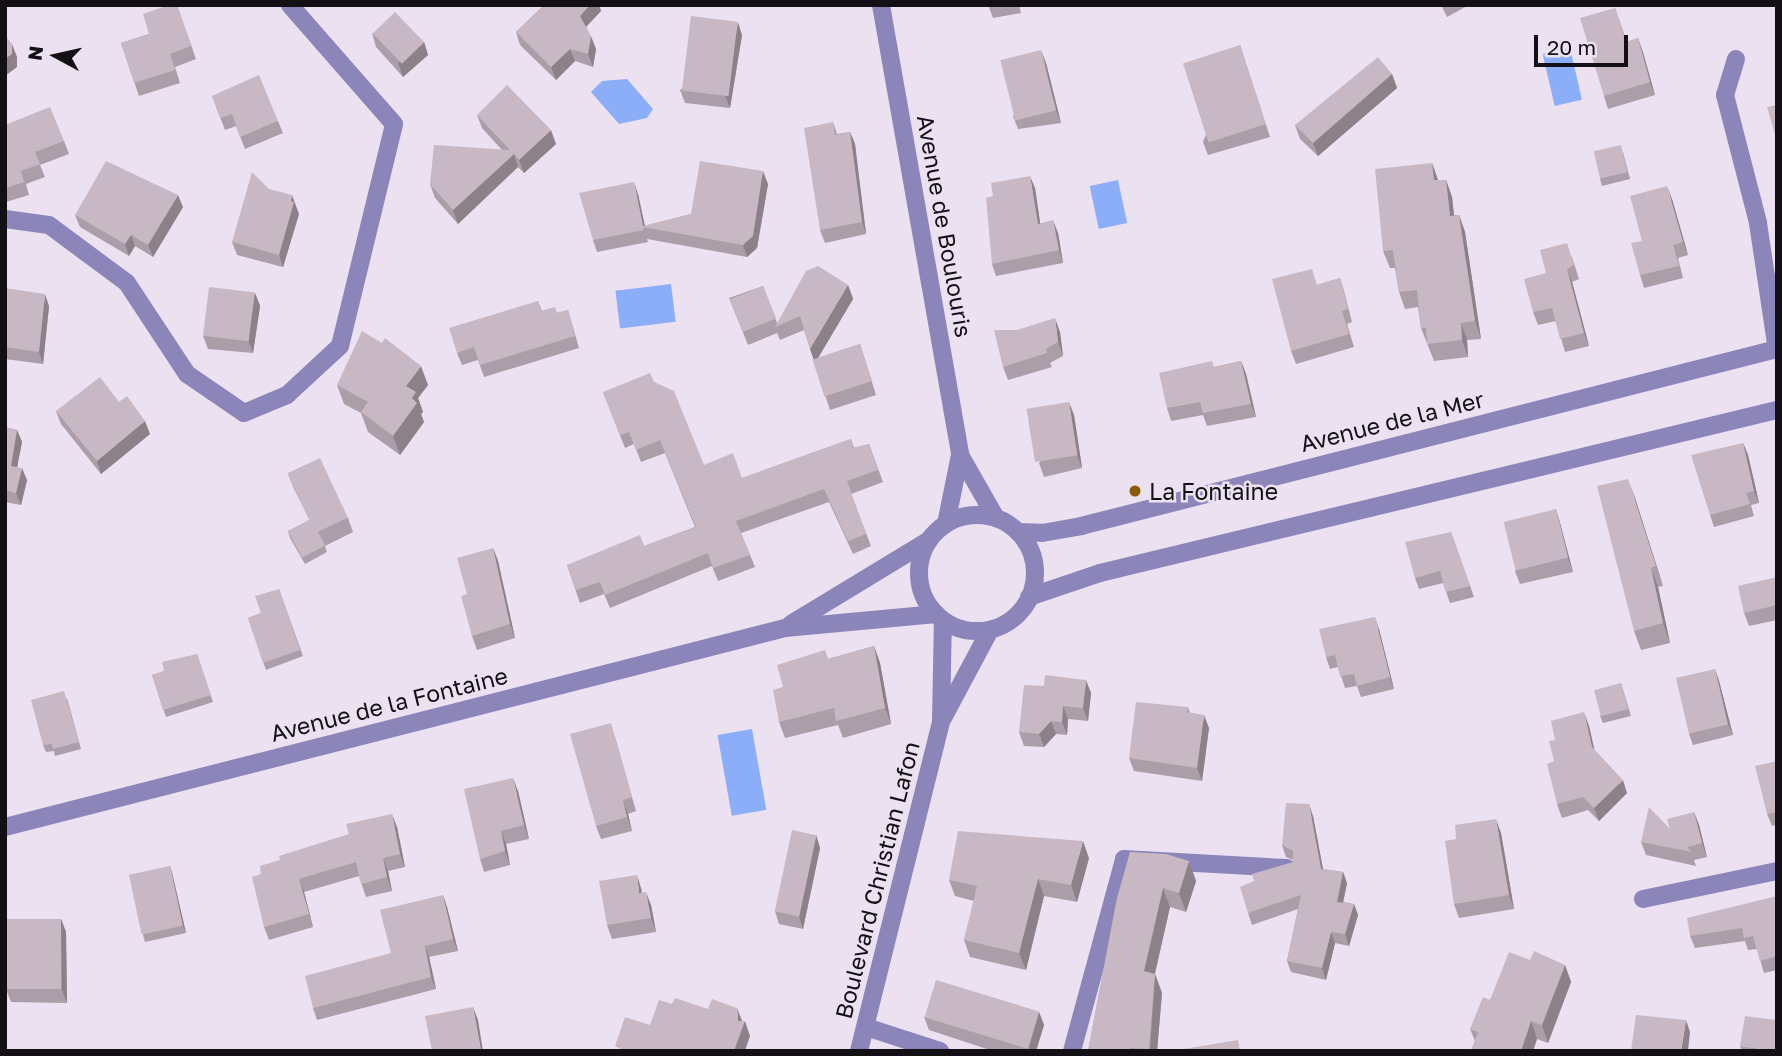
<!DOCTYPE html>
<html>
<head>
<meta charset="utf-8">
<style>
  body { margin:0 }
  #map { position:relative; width:1782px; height:1056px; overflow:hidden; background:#ebe1f1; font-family:"Golos Text",sans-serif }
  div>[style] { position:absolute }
  .water>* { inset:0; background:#8cadf8; transform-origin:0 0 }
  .minor>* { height:18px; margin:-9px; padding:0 9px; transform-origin:9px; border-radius:9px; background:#8b85ba }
  .minor>.ring { margin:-9px; padding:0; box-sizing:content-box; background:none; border:18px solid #8b85ba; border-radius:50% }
  .wall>* { inset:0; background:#ac9ea8 }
  .shaded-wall>* { inset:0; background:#8c8188 }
  .building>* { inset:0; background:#c8b8c3; transform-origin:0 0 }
  .dots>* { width:19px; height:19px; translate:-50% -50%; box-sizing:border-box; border:4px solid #ebe1f1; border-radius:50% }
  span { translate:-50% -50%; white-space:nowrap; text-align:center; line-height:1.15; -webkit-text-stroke:5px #ebe1f1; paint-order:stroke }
  .street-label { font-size:23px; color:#131015 }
  .poi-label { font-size:23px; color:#131015 }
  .left { translate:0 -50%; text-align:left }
  .frame { position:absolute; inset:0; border:7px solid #131015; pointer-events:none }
  .north { position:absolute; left:21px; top:21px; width:70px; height:70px; -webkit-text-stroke:5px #ebe1f1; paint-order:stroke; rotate:278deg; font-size:19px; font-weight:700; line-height:28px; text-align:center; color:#131015 }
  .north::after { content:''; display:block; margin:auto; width:24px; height:32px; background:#131015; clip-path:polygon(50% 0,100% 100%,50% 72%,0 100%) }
  .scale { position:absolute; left:1534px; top:35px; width:94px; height:32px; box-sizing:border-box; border:4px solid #131015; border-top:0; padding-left:9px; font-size:21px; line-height:24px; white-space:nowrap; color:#131015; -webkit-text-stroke:5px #ebe1f1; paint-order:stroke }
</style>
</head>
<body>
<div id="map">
  <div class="water">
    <i style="left:1570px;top:48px;width:53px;height:28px;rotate:77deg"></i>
    <i style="clip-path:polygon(627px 79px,653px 109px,647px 118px,619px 124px,591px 92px,602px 81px)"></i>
    <i style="left:1118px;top:180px;width:44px;height:29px;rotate:78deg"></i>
    <i style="left:671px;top:284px;width:38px;height:56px;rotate:83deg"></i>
    <i style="left:752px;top:729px;width:82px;height:35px;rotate:80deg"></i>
  </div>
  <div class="minor">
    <i style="left:881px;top:5px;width:457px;rotate:80deg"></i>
    <i style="left:960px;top:455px;width:73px;rotate:60.3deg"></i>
    <i style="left:1736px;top:59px;width:38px;rotate:107deg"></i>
    <i style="left:1725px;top:95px;width:132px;rotate:75.5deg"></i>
    <i style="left:1758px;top:223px;width:128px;rotate:81.5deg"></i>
    <i style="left:5px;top:219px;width:44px;rotate:7.8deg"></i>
    <i style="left:49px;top:225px;width:97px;rotate:36.6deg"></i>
    <i style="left:127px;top:283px;width:109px;rotate:56.6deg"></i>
    <i style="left:187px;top:374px;width:69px;rotate:34.4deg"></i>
    <i style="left:244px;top:413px;width:47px;rotate:-22.7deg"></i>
    <i style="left:287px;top:395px;width:72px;rotate:-42.8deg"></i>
    <i style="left:340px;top:346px;width:228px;rotate:-76.3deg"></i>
    <i style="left:394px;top:124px;width:158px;rotate:-131.2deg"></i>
    <i class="ring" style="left:919px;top:515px;width:98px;height:98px"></i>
    <i style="left:946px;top:524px;width:70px;rotate:-78.5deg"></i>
    <i style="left:1018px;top:532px;width:24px;rotate:2deg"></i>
    <i style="left:1042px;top:533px;width:40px;rotate:-10deg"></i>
    <i style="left:1081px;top:526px;width:718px;rotate:-14.27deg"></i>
    <i style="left:1029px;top:597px;width:75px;rotate:-18.7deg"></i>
    <i style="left:1100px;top:573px;width:696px;rotate:-13.54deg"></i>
    <i style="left:791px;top:624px;width:162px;rotate:-31.3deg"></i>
    <i style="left:943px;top:718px;width:100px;rotate:-61.9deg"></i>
    <i style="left:5px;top:827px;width:805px;rotate:-14.31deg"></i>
    <i style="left:785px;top:628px;width:152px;rotate:-5.3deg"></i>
    <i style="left:1643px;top:899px;width:137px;rotate:-11.8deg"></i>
    <i style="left:866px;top:1027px;width:78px;rotate:18deg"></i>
    <i style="left:859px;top:1051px;width:340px;rotate:-76deg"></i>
    <i style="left:941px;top:721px;width:101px;rotate:-88.9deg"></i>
    <i style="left:1072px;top:1051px;width:199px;rotate:-74.8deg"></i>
    <i style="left:1124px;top:859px;width:163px;rotate:3.2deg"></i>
  </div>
  <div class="wall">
    <i style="clip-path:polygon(177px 5px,196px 59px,175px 67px,180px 83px,139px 96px,121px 43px,149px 34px)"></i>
    <i style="clip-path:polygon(544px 5px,599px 5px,601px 11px,586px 27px,596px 49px,593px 67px,575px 61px,556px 80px,520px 45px,516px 32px)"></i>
    <i style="clip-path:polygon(988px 5px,1019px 5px,1021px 13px,993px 18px)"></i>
    <i style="clip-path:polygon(1441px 5px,1469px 5px,1447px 17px)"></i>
    <i style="clip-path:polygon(1615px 8px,1627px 42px,1638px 38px,1655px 95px,1608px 109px,1604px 96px)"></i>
    <i style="clip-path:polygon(372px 33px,424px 42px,428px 55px,403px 77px,376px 47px)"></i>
    <i style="clip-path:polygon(742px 35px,730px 108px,685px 103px,680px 90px)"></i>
    <i style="clip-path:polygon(1240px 45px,1270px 137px,1208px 155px,1203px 142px)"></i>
    <i style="clip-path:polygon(1046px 63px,1061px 123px,1018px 129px,1013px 116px)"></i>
    <i style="clip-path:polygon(1392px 74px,1397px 88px,1318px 156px,1300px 139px,1295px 125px)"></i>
    <i style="clip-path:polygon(212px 96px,278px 121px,283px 133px,245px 149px,236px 126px,225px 130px)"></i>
    <i style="clip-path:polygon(477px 115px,556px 144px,524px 173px,518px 167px,458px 224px,435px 198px,430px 184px,502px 150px,482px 128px)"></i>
    <i style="clip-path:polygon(833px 122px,837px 134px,850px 132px,855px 144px,866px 234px,825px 243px,820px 230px)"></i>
    <i style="clip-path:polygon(5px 125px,64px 141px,69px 154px,40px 165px,45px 177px,26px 184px,29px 195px,6px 202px)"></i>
    <i style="clip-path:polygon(1623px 152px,1630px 179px,1602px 186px,1600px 179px)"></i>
    <i style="clip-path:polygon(1432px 163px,1438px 180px,1446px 180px,1452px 197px,1454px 215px,1459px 215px,1465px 232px,1481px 339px,1467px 340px,1468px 357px,1434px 361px,1421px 328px,1418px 307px,1405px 309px,1399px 292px,1395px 268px,1390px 268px,1383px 251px)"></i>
    <i style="clip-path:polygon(768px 184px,757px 248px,747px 257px,647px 239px,648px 242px,597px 252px,593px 240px,638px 194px,645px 226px,691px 214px)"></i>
    <i style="clip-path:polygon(1035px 188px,1040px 223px,1058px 233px,1063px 263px,996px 276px,992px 264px)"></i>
    <i style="clip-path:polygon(269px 189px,299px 214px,283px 267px,237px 255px,232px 242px)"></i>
    <i style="clip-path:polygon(1672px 199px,1688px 255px,1678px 258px,1683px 278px,1644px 288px,1640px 275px,1642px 241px)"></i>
    <i style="clip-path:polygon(183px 207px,153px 257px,135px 246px,129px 256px,80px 227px,75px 215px)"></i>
    <i style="clip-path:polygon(1572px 257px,1579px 279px,1572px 282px,1589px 346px,1565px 352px,1556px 321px,1538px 325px,1533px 312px,1546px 273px)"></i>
    <i style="clip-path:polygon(1340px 278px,1344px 291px,1352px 322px,1347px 324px,1354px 347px,1296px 364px,1291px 351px,1317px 285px)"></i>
    <i style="clip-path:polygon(848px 285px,853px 299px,818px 358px,860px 344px,876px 395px,830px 410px,804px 330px,780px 340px,777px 333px,748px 345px,729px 298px,763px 286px,777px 323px)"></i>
    <i style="clip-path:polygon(5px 288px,49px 306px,43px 364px,5px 359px)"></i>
    <i style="clip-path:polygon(255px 293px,260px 306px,253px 353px,208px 349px,203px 336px)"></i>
    <i style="clip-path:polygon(538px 301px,542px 311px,557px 313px,568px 310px,579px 348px,484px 377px,478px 360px,462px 365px,457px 353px)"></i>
    <i style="clip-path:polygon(1060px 332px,1063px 356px,1050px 363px,1052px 367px,1008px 380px,1003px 367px)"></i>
    <i style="clip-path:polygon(1241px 361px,1246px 374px,1256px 417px,1207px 426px,1203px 415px,1171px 421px,1167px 408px,1214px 367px)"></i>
    <i style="clip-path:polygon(654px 382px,704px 465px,742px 478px,851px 439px,854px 448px,869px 444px,883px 482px,851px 494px,871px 546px,853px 554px,829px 502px,741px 533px,755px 567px,718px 581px,712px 566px,610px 608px,604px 594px,580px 603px,567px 565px,644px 546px,695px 527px,665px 453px,641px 462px,634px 444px,625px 448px,603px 392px)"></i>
    <i style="clip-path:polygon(337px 385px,428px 385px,418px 398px,423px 412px,421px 414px,424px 422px,400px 455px,368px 432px,361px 413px,344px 404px)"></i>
    <i style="clip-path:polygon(119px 402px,150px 434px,101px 474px,61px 424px,56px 411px)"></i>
    <i style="clip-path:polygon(1074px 415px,1082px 468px,1044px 477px,1039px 463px)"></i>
    <i style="clip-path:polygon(5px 427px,17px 430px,22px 442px,17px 467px,27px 480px,21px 505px,5px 502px)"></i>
    <i style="clip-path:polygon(1743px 443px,1748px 455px,1759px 503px,1751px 505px,1754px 516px,1714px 527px,1710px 515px)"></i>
    <i style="clip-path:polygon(289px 476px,348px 518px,353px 532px,325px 546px,327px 552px,305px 564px,290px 538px,288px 531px,310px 520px,294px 489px)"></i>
    <i style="clip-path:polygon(1635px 498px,1663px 586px,1658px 587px,1670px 643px,1641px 650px,1634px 631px)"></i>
    <i style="clip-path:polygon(1556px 509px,1560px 523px,1573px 572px,1520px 584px,1515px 571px)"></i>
    <i style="clip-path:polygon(1451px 532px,1474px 597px,1450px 603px,1443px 583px,1419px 589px,1415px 578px)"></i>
    <i style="clip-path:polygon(493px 548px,498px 561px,515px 638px,477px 650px,472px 636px,467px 594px)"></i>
    <i style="clip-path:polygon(1777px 577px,1777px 620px,1749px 626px,1744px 613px)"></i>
    <i style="clip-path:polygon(279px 589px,303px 656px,266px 670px,248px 618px,261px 613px)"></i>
    <i style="clip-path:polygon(1379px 629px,1394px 689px,1361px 697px,1357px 686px,1345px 688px,1338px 667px,1330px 669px,1326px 657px)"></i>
    <i style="clip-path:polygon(874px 646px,880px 663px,891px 724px,843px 738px,838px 725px,785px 738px,779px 722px,783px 687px,828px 659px)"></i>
    <i style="clip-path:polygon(197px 654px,213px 702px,166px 717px,152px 675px,164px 671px)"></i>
    <i style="clip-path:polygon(1715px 669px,1719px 681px,1733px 735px,1693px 745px,1689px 734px)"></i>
    <i style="clip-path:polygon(1621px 683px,1631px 716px,1603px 723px,1600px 716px)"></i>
    <i style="clip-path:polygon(1044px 686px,1091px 693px,1088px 721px,1068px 719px,1067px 735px,1056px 734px,1044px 747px,1024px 746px,1019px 732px)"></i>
    <i style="clip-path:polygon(67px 698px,81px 749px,55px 756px,54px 751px,46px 752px,43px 745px)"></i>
    <i style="clip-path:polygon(1188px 707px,1190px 713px,1209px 728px,1202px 781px,1134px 771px,1129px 758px)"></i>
    <i style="clip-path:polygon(1589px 726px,1594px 750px,1627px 793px,1599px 821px,1588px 810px,1562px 818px,1557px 804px,1554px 761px,1555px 740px)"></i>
    <i style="clip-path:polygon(615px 737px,636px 811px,628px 814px,632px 831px,601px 839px,596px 826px)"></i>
    <i style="clip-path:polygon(1777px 761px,1777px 825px,1772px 826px,1767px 814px)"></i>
    <i style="clip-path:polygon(518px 791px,529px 839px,506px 844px,510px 865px,484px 872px,480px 859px)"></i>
    <i style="clip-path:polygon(1694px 812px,1699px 825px,1707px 857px,1694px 860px,1696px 866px,1646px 855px,1641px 842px,1670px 829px)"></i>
    <i style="clip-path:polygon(1313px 816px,1323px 869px,1343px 872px,1347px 883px,1343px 902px,1354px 904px,1358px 915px,1349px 946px,1335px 943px,1326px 980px,1291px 972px,1287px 961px,1298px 909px,1252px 925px,1248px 913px,1293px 862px,1293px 860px,1286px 857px,1282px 845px)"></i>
    <i style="clip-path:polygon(397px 827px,405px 867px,388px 871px,392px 891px,366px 897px,359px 876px,304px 892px,313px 927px,269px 940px,264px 927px,261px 874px,280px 860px)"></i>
    <i style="clip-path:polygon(1501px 833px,1514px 909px,1459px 918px,1454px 904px)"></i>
    <i style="clip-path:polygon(816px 835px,820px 848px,803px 929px,779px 924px,775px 911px)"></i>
    <i style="clip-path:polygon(1089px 858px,1077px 902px,1044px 896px,1026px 970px,970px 957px,964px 940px,974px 901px,955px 896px,949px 880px)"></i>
    <i style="clip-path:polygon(1189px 861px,1196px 881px,1186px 912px,1170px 907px,1155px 974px,1162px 993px,1157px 1051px,1088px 1051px,1117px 898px)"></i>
    <i style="clip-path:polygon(170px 866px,186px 933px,145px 942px,143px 935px)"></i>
    <i style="clip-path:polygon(641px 888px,642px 893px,651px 905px,656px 932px,612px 939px,607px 925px)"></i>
    <i style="clip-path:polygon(443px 895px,447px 907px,458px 951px,429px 957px,436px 989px,317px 1020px,313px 1008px,391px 953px)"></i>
    <i style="clip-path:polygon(1777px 896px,1777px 970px,1764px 973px,1757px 949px,1748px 950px,1745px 941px,1695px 948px,1690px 936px)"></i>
    <i style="clip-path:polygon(61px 919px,66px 932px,67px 1003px,11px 1002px,6px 989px)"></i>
    <i style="clip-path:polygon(1530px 960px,1565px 965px,1571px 982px,1548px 1043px,1537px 1039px,1533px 1051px,1471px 1051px,1475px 1041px,1470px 1029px,1490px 1000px)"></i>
    <i style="clip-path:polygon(1039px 1012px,1044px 1025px,1036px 1051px,993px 1051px,929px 1030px,924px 1017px)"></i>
    <i style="clip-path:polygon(1740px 1046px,1777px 1051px,1742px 1051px)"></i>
  </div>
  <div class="shaded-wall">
    <i style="clip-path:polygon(590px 5px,599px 5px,601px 11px,584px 29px,580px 16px)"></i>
    <i style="clip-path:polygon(738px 22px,742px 35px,730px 108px,725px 95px)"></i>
    <i style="clip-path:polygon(591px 36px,596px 49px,593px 67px,588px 54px)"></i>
    <i style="clip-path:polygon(1638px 38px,1643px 52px,1655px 95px,1650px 82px)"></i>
    <i style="clip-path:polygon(424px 42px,428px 55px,403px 77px,398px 63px)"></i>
    <i style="clip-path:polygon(12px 44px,17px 57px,17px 67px,5px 76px,5px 59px)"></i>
    <i style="clip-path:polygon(570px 49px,575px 61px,556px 80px,551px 67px)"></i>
    <i style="clip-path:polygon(1041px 50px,1046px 63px,1061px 123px,1056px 110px)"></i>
    <i style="clip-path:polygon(1392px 74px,1397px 88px,1318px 156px,1313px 143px)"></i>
    <i style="clip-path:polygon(551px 130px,556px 144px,524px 173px,519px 160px)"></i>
    <i style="clip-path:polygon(850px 132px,855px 144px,866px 234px,862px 222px)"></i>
    <i style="clip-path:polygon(514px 154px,518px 167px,458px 224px,453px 210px)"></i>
    <i style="clip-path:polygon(1432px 163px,1438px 180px,1434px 180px)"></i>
    <i style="clip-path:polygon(763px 171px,768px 184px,757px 248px,747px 257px,743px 245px)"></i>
    <i style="clip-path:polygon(1030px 176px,1035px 188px,1042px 236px,1038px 224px)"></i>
    <i style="clip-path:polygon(1446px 180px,1452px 197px,1456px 233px,1450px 216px)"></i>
    <i style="clip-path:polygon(634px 182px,638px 194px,645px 227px,643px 226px)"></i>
    <i style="clip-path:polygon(1667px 186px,1672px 199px,1688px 255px,1683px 242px)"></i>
    <i style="clip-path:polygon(178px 195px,183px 207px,153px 257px,148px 245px)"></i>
    <i style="clip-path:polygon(292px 195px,299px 214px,283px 267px,279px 255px)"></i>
    <i style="clip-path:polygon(1459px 215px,1465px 232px,1481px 339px,1475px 321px)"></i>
    <i style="clip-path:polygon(1053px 220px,1058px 233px,1063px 263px,1059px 250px)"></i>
    <i style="clip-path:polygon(131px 235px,135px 246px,129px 256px,125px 244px)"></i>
    <i style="clip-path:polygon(1567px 269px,1572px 282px,1589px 346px,1584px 333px)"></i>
    <i style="clip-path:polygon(848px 285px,853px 299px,815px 363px,810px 349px)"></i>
    <i style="clip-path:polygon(255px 293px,260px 306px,253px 353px,248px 340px)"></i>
    <i style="clip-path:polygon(45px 294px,49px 306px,43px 364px,39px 352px)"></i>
    <i style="clip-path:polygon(1055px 318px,1060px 332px,1063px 356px,1058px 342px)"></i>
    <i style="clip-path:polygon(1461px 323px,1467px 340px,1468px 357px,1462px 340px)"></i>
    <i style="clip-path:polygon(1241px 361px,1246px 374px,1256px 417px,1251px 404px)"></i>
    <i style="clip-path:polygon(421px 366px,428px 385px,418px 398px,423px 412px,421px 414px,424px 422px,400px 455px,393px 436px,406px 386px)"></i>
    <i style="clip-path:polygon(1069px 402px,1074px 415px,1082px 468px,1077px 455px)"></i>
    <i style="clip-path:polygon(145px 421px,150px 434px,101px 474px,97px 461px)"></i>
    <i style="clip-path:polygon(17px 430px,22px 442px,15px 478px,11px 466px)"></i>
    <i style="clip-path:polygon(1743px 443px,1748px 455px,1759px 503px,1754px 491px)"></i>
    <i style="clip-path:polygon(22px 468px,27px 480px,21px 505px,16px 493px)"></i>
    <i style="clip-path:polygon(1628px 479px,1635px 498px,1663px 586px,1656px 566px)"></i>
    <i style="clip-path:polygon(1556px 509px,1560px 523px,1573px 572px,1568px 558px)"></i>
    <i style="clip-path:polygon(493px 548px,498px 561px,515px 638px,510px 624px)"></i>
    <i style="clip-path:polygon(1651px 568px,1658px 587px,1670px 643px,1663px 623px)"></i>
    <i style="clip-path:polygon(1375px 617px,1379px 629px,1394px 689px,1390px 677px)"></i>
    <i style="clip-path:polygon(874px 646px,880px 663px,891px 724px,885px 708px)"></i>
    <i style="clip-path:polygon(1715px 669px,1719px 681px,1733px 735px,1728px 724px)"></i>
    <i style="clip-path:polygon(1086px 680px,1091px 693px,1088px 721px,1083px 708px)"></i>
    <i style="clip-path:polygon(1063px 706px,1068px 719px,1067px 735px,1062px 722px)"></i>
    <i style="clip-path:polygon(1584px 712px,1589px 726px,1597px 761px,1592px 747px)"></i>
    <i style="clip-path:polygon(1204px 715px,1209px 728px,1202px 781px,1197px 768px)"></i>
    <i style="clip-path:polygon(1051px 721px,1056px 734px,1044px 747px,1039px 734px)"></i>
    <i style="clip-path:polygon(513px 778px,518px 791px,529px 839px,524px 825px)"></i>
    <i style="clip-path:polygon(1623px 780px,1627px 793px,1599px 821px,1594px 808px)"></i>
    <i style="clip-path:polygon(623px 800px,628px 814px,632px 831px,627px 817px)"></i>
    <i style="clip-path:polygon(1309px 804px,1313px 816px,1325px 880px,1321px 869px)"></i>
    <i style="clip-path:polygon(1694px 812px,1699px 825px,1707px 857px,1702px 843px)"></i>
    <i style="clip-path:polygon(392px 814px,397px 827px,405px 867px,400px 854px)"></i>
    <i style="clip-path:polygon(1496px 819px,1501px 833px,1514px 909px,1509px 895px)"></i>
    <i style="clip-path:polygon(501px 831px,506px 844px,510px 865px,505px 851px)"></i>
    <i style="clip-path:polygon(816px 835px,820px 848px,803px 929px,799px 916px)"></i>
    <i style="clip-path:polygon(1083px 841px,1089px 858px,1077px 902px,1071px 885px)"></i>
    <i style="clip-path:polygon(383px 858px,388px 871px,392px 891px,387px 877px)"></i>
    <i style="clip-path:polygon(1189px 861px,1196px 881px,1186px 912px,1179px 893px)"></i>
    <i style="clip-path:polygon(170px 866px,172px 872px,186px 933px,183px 926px)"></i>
    <i style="clip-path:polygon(1343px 872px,1347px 883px,1341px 913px,1337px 902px)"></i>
    <i style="clip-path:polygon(637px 875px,641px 888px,644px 907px,639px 893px)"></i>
    <i style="clip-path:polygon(299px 879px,304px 892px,313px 927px,309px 914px)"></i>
    <i style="clip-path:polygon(1038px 879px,1044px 896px,1026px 970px,1019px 953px)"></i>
    <i style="clip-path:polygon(1163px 888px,1170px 907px,1151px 990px,1144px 971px)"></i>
    <i style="clip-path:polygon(646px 892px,651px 905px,656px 932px,651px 918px)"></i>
    <i style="clip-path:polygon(443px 895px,447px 907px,458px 951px,453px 939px)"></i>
    <i style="clip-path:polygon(1354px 904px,1358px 915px,1349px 946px,1345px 934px)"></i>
    <i style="clip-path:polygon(61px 919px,66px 932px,67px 1003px,62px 990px)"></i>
    <i style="clip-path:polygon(1331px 932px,1335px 943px,1326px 980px,1322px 968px)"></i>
    <i style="clip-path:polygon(425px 946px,429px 957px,436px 989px,431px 977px)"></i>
    <i style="clip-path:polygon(1565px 965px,1571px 982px,1548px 1043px,1542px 1025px)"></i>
    <i style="clip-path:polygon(1155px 974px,1162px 993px,1157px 1051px,1150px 1051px)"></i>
    <i style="clip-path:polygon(473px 1007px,478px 1020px,483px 1051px,481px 1051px)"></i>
    <i style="clip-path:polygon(737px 1008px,743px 1023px,745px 1021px,750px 1036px,745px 1051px,734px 1051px,738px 1021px)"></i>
    <i style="clip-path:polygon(1039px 1012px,1044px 1025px,1036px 1051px,1028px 1051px)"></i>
    <i style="clip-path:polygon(1686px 1020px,1690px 1032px,1688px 1051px,1681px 1051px)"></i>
    <i style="clip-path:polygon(1531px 1021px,1537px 1039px,1533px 1051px,1521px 1051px)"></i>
  </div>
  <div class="building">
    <i style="clip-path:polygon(169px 5px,177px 5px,191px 46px,170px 54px,175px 70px,134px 83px,121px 43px,149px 34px,143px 14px)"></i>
    <i style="clip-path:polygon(544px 5px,590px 5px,580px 16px,591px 36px,588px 54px,570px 49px,551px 67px,516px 32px)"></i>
    <i style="clip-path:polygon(1615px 8px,1626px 42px,1638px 38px,1650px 82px,1604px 96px,1580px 18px)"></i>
    <i style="left:395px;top:12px;width:42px;height:31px;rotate:46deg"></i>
    <i style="left:691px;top:16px;width:47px;height:75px;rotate:7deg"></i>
    <i style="clip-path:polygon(5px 35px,12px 44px,12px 54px,5px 59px)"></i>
    <i style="left:1240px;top:45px;width:83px;height:60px;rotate:72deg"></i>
    <i style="left:1041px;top:50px;width:62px;height:42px;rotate:76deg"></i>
    <i style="clip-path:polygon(1378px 57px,1392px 74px,1313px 143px,1295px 125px)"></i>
    <i style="clip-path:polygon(259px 75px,278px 121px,240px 137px,232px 114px,220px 118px,212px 96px)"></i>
    <i style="clip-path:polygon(507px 85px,551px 130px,519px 160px,514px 154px,453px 210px,430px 184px,434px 145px,510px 150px,477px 115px)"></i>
    <i style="clip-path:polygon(1777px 105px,1777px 141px,1767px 107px)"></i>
    <i style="clip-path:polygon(50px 107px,64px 141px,35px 152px,40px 164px,21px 171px,24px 182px,5px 188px,5px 125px)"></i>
    <i style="clip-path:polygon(833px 122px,835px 135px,850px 132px,862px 222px,820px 230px,804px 128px)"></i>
    <i style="left:1621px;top:145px;width:28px;height:28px;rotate:77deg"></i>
    <i style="clip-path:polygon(106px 161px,178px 195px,148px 245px,131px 235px,125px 244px,75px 215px)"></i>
    <i style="clip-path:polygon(700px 161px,763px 171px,753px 236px,743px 245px,643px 227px,644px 230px,593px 240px,579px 193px,634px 182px,643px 226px,691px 214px)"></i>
    <i style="clip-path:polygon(1432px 163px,1434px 180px,1446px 180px,1450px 216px,1459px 215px,1475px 321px,1461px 323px,1462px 340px,1427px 344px,1426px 328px,1421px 328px,1417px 290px,1399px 292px,1393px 250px,1383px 251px,1375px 169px)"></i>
    <i style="clip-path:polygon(252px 172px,269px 189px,292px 195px,290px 201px,294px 202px,279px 255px,232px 242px)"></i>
    <i style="clip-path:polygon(1030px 176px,1038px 224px,1053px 220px,1059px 250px,992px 264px,986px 198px,993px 196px,991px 183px)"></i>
    <i style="clip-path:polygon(1667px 186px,1683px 242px,1673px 245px,1679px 266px,1640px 275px,1631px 243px,1642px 241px,1630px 196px)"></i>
    <i style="clip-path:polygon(1567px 243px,1574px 265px,1567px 269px,1584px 333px,1560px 339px,1552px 308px,1533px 312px,1524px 279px,1546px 273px,1540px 250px)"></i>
    <i style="clip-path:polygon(818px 266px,848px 285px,810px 349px,800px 316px,775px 327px,806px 271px)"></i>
    <i style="clip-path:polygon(1312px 269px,1317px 285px,1340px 278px,1348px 309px,1342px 311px,1349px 334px,1291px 351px,1272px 279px)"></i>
    <i style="left:763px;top:286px;width:35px;height:36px;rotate:68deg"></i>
    <i style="left:209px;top:287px;width:46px;height:49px;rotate:7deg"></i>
    <i style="clip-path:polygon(5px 288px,45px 294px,39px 352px,5px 347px)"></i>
    <i style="clip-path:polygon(538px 301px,541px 311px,555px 307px,557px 313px,568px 310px,575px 336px,480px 365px,474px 347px,457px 353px,449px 328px)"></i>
    <i style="clip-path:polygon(1055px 318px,1058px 342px,1046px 349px,1047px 353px,1003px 367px,994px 330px,1017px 330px)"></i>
    <i style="clip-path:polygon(362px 331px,382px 343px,385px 338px,421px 366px,406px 386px,416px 392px,412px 398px,417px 403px,393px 436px,361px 412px,368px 402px,337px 385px)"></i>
    <i style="left:860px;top:344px;width:39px;height:50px;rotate:72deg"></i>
    <i style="clip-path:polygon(1212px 361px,1214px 367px,1241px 361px,1251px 404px,1203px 413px,1200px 402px,1167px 408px,1159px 373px)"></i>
    <i style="clip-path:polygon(650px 373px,654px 382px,674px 391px,704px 465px,733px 453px,742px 478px,851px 439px,853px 448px,869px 444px,878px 470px,847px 481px,866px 534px,848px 541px,824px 489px,736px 521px,750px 555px,713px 568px,708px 553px,605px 595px,600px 582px,576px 590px,567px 565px,640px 535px,644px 546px,696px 527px,660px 440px,636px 450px,629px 432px,620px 435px,603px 392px)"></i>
    <i style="clip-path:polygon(100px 377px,119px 402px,127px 396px,145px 421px,97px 461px,56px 411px)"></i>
    <i style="left:1069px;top:402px;width:54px;height:43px;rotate:81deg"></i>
    <i style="clip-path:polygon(5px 427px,17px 430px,11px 466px,22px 468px,16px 493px,5px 490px)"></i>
    <i style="clip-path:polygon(1743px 443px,1754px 491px,1746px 493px,1750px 504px,1710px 515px,1691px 455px)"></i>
    <i style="left:320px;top:458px;width:66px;height:36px;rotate:65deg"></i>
    <i style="clip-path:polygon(1628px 479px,1656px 566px,1651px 568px,1663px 623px,1634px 631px,1597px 486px)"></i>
    <i style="left:1556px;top:509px;width:50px;height:54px;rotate:76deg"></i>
    <i style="left:311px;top:519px;width:30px;height:26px;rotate:62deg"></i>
    <i style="clip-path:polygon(1451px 532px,1470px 586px,1446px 592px,1440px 571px,1415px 578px,1405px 542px)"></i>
    <i style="clip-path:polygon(493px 548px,510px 624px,472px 636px,461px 596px,467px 594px,457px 558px)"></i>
    <i style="clip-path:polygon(1777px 577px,1777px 605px,1744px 613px,1738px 586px)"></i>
    <i style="clip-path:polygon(279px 589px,300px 650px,263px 663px,248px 618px,261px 613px,255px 596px)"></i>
    <i style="clip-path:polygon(1375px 617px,1390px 677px,1357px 686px,1354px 674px,1340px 676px,1335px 655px,1326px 657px,1319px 629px)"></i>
    <i style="clip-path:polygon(874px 646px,885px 708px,836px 721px,834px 708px,779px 722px,773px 690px,783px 687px,777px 665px,825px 650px,828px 659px)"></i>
    <i style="clip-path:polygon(197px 654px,211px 695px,163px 710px,152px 675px,164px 671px,162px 662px)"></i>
    <i style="left:1715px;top:669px;width:57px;height:40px;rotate:77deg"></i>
    <i style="clip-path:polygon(1045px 675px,1086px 680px,1083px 708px,1063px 706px,1062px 722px,1051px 721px,1039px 734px,1019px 732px,1024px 685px,1044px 686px)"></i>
    <i style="left:1621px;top:683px;width:27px;height:28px;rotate:75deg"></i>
    <i style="clip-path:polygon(64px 691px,79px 742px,53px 749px,52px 744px,43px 745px,31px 700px)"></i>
    <i style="clip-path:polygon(1136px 702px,1188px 707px,1187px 712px,1204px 715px,1197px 768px,1129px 758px)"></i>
    <i style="clip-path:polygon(1584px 712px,1592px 747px,1623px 780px,1594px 808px,1583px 797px,1557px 804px,1547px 764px,1554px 761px,1549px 741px,1555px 740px,1551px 721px)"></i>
    <i style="clip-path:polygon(611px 723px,632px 797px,623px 800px,627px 817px,596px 826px,570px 734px)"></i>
    <i style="clip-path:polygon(1777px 761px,1777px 812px,1767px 814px,1755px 766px)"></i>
    <i style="clip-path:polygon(513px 778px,524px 825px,501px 831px,505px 851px,480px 859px,464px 789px)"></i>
    <i style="clip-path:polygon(1286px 803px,1309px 804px,1321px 869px,1343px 872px,1337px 902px,1354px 904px,1345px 934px,1331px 932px,1322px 968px,1287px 961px,1301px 895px,1248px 913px,1240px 887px,1254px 881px,1252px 874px,1293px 862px,1293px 851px,1282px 845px)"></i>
    <i style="clip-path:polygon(1649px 807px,1670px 829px,1667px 819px,1694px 812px,1702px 843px,1687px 847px,1692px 852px,1641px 842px)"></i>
    <i style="clip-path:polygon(392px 814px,400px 854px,383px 858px,387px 877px,361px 884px,356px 862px,299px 879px,309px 914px,264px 927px,252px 877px,261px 874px,260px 866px,280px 860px,279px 856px,349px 834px,346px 824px)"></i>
    <i style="clip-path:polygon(1496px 819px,1509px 895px,1454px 904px,1445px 841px,1456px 839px,1455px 825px)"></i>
    <i style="left:792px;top:830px;width:25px;height:83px;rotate:12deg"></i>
    <i style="clip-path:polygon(958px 831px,1083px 841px,1071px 885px,1038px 879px,1019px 953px,964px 940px,977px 886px,949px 880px)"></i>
    <i style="clip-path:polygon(1130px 852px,1166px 854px,1189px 861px,1179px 893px,1163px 888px,1144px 971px,1155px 974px,1149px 1049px,1130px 1048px,1129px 1051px,1088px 1051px,1117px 898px)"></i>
    <i style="left:170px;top:866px;width:61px;height:42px;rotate:78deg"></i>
    <i style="clip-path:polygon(637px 875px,639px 893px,646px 892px,651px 918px,607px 925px,599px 881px)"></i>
    <i style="clip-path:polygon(443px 895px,453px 939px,425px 946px,431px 977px,313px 1008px,305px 976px,391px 953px,380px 910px)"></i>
    <i style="clip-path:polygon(1777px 896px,1777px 956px,1760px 961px,1753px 936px,1744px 938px,1742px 928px,1690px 936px,1687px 918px)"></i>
    <i style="left:5px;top:919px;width:56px;height:70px"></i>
    <i style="clip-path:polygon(1534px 951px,1565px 965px,1542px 1025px,1531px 1021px,1521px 1051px,1471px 1051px,1478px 1032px,1470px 1029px,1483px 997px,1490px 1000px,1509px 952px,1530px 960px)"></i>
    <i style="left:936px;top:980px;width:108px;height:39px;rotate:17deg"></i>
    <i style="clip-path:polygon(675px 998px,708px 1009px,712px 999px,737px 1008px,738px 1021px,745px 1021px,734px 1051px,620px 1051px,621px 1049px,615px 1046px,625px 1017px,650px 1025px,659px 1000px,672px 1004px)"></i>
    <i style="clip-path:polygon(473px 1007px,481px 1051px,432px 1051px,425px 1016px)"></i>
    <i style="clip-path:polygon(1636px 1015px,1686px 1020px,1681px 1051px,1631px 1051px)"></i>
    <i style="clip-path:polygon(1745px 1016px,1777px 1020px,1777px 1051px,1740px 1046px)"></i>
    <i style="clip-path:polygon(1238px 1040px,1240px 1051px,1178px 1051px,1178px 1050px)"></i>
  </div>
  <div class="dots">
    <i style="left:1135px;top:491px;background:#8a5b00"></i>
  </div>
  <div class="street-label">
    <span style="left:945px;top:226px;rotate:80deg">Avenue de Boulouris</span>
    <span style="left:1392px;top:421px;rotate:-14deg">Avenue de la Mer</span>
    <span style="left:389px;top:704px;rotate:-14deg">Avenue de la Fontaine</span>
    <span style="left:877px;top:880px;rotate:-76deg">Boulevard Christian Lafon</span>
  </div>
  <div class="poi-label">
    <span class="left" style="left:1149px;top:491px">La Fontaine</span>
  </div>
  <div class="frame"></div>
  <div class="north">N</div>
  <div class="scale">20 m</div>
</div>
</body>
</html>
